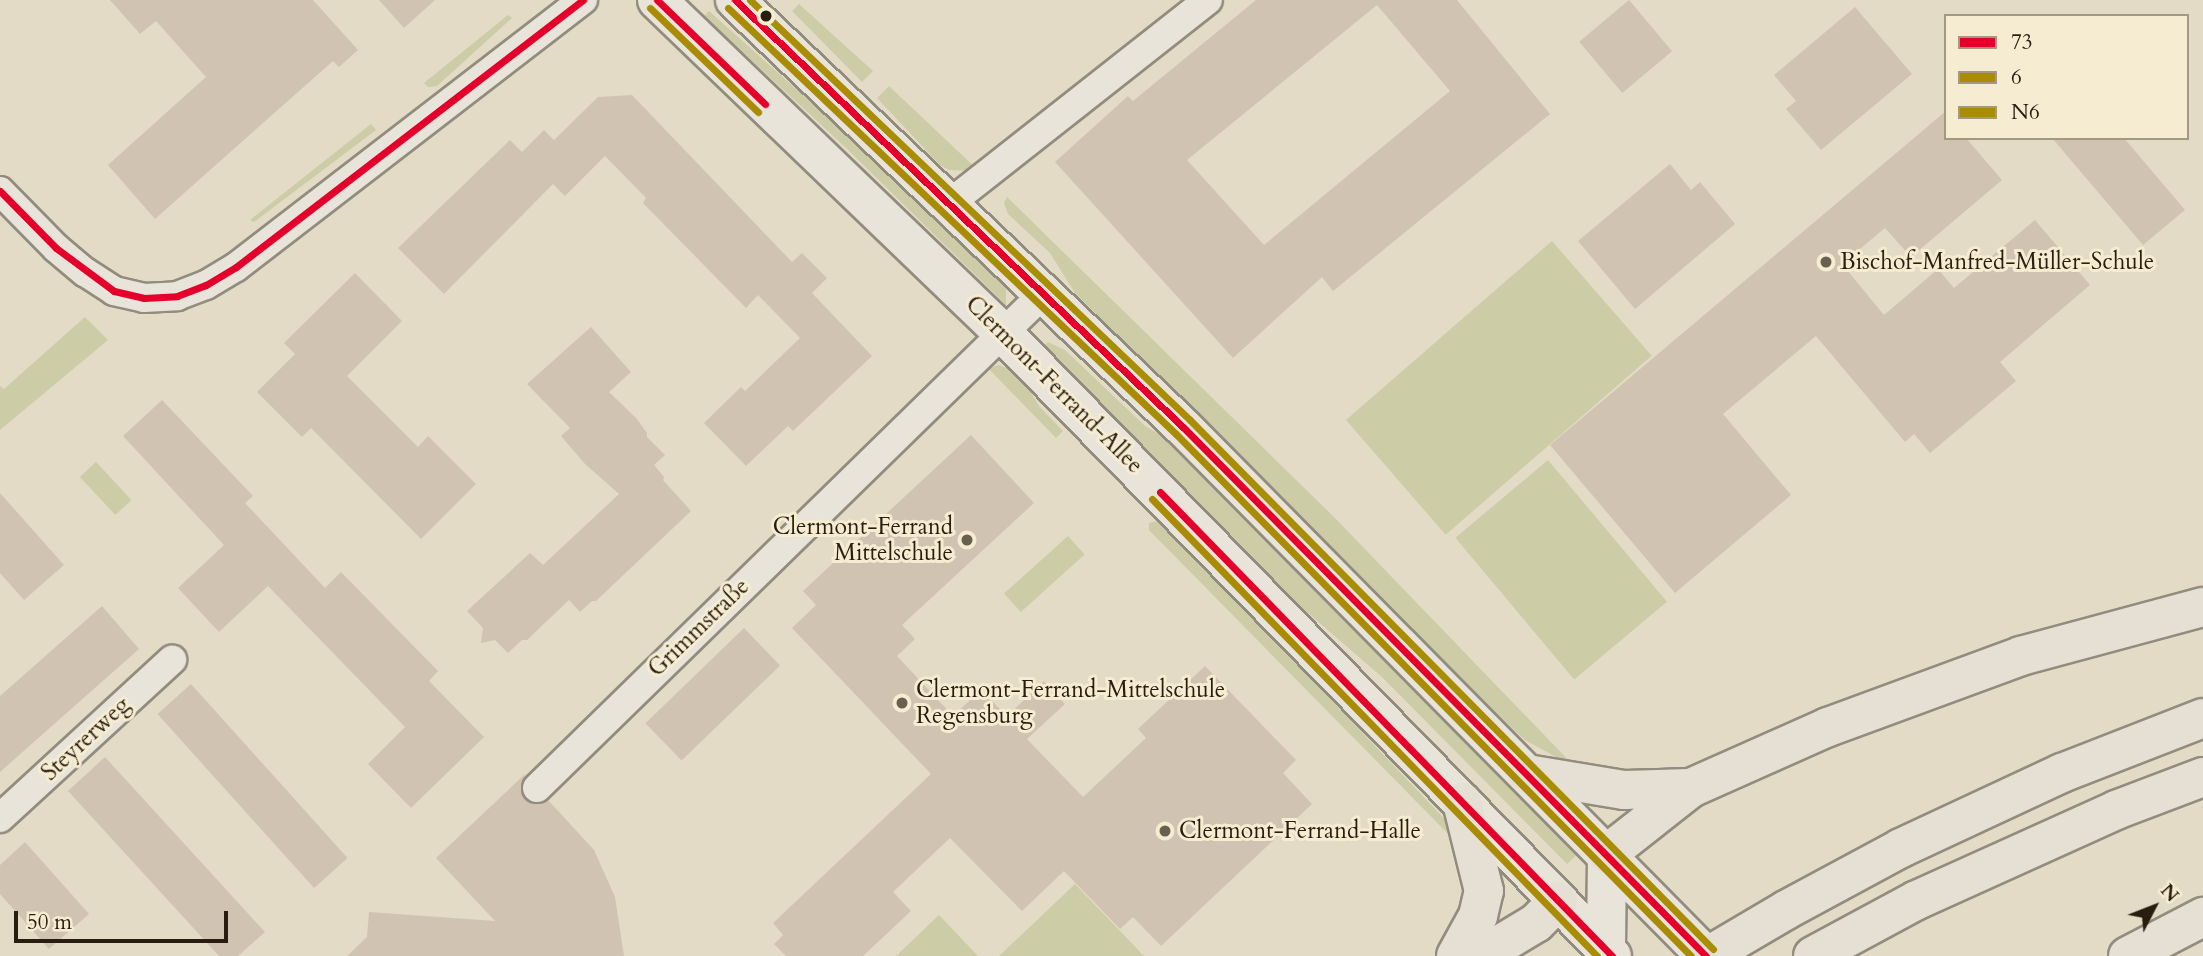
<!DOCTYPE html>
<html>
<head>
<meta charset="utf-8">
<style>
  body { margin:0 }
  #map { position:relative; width:2203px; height:956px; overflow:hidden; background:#e3dbc5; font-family:Cardo,serif }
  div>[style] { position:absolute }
  .green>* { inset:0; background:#cccda7; transform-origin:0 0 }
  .building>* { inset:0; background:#d1c3b2; transform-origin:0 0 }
  .roads { filter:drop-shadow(2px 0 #928c7e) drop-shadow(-2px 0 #928c7e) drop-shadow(0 2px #928c7e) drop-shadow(0 -2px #928c7e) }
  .street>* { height:28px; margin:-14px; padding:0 14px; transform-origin:14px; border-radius:14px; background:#e8e4d9 }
  .secondary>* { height:38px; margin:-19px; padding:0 19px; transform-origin:19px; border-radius:19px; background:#e8e4d9 }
  .highway>* { height:38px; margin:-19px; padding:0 19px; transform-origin:19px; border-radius:19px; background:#e5e0d3 }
  .bus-1>* { height:7px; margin:-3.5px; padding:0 3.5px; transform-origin:3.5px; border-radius:3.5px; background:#e4002b }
  .bus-2>* { height:7px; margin:-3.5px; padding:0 3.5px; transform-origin:3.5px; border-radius:3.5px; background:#aa8b06 }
  .bus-3>* { height:7px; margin:-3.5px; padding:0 3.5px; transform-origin:3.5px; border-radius:3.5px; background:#a98d05 }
  .dots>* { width:19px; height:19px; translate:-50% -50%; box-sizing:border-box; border:4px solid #f5ecd1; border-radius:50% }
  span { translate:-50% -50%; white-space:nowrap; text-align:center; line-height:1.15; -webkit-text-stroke:6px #f5ecd1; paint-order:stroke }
  .poi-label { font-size:23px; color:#281d0f }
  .left { translate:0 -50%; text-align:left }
  .right { translate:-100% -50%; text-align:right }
  .street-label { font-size:23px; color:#281d0f }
  .legend { position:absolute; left:1944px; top:14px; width:245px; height:126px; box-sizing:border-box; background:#f5ecd1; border:2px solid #a39983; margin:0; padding:9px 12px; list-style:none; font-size:21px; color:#281d0f }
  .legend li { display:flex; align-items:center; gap:14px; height:35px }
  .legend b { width:35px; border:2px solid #a39983 }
  .north { position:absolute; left:2119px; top:872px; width:70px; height:70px; -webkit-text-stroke:5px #f5ecd1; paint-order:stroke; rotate:48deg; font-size:19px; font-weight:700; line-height:28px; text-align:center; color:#281d0f }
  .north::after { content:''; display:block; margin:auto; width:24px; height:32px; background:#281d0f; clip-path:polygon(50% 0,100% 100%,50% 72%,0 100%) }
  .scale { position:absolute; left:14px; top:911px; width:214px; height:32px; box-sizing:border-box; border:4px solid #281d0f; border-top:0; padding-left:9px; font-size:21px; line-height:24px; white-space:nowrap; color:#281d0f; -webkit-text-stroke:5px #f5ecd1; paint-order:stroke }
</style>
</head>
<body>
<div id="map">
  <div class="green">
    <i style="clip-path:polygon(799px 4px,873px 71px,862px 82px,792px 11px)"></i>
    <i style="clip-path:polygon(709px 11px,1001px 273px,1006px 288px,1006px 305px,846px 148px,704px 16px)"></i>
    <i style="clip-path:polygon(508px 15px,512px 18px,437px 86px,428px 87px,424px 83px)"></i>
    <i style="clip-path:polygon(889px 86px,979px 171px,949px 170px,940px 165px,877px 98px)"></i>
    <i style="clip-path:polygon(371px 124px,376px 130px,254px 222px,250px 220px)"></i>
    <i style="clip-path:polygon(1007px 197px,1335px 518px,1576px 768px,1525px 740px,1487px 705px,1075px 293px,1050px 253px,1008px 214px,1004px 203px)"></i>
    <i style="left:1552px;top:241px;width:152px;height:273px;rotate:49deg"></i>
    <i style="clip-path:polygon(85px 317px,108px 340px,0 430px,0 386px,4px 389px)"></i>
    <i style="clip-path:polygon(1048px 342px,1065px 350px,1145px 426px,1187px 450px,1583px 849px,1567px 864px,1383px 678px,1292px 599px,1044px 346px)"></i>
    <i style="clip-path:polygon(999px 365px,1020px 374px,1039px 406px,1063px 431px,1056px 438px,988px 368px)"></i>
    <i style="left:1548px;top:460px;width:185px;height:121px;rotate:50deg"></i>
    <i style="left:96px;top:462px;width:52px;height:22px;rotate:47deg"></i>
    <i style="clip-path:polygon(1160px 520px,1457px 832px,1467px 853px,1149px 530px,1149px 523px)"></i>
    <i style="left:1068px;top:536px;width:25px;height:86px;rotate:48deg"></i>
    <i style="clip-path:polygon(1075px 884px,1144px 956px,999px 956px)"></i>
    <i style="clip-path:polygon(939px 915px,978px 956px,896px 956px)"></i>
  </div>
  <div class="building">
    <i style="clip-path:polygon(110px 0,313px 0,358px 50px,339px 67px,333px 61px,155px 219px,108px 165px,206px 77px,156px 21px,140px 34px)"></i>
    <i style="clip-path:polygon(379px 0,435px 0,404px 28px)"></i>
    <i style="clip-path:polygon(evenodd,1256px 0,1457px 0,1550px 114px,1333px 291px,1322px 277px,1233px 358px,1055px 162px,1128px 96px,1133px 101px,1256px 0,1377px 5px,1450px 91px,1264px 245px,1187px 160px,1377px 5px)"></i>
    <i style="left:1629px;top:0;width:67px;height:65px;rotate:50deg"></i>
    <i style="clip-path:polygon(1855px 7px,1912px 74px,1821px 150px,1786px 109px,1796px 101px,1774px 75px)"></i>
    <i style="clip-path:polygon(632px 95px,792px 262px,802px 253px,827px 278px,812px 293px,872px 356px,793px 431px,788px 426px,746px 466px,704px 423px,741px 387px,745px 391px,800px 338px,758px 295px,746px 308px,643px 203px,646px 198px,605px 156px,565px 196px,553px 184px,444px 294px,398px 248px,510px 140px,522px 152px,544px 130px,554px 140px,598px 97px)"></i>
    <i style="clip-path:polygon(1946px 111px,1946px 138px,1966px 138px,2002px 180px,1911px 257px,1885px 228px,1842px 264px,1884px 315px,1938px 269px,1954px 288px,2035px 220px,2090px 285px,2000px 362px,2016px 381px,1930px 453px,1914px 434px,1905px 442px,1816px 336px,1723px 414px,1791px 495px,1675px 593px,1550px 445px)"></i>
    <i style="clip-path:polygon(2052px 138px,2124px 138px,2185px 210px,2143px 245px)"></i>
    <i style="clip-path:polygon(1670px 164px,1691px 190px,1700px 182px,1735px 224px,1635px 309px,1578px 241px)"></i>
    <i style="clip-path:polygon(355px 273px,402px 321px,347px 376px,418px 447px,428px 436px,476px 484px,421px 539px,311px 428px,302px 437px,257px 392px,295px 354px,284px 343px)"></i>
    <i style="clip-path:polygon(591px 327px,631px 372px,609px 392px,636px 418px,647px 433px,647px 437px,665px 455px,654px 465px,664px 477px,663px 480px,691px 511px,596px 601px,592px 601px,580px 612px,569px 600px,527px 640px,522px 640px,508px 653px,495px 640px,481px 643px,483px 628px,467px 611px,530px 553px,543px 565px,619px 494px,585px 464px,561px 436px,570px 428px,527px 384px)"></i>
    <i style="clip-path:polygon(162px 400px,253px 496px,245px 503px,325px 588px,341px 572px,438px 671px,429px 681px,484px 737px,411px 808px,368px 764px,405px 727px,268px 586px,219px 632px,178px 588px,224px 545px,123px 436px)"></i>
    <i style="clip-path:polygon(971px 435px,1034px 503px,902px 625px,915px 639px,897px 656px,953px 716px,981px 690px,1007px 716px,1044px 681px,1065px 704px,1027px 739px,1083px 797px,1146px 738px,1138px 729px,1205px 666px,1296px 760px,1283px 773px,1312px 804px,1161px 946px,1133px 917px,1120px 929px,1064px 871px,1022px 911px,950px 838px,893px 892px,911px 911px,863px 956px,786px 956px,774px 944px,783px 935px,773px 923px,931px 774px,792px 628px,816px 605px,803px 591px)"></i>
    <i style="clip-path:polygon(0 493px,64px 565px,24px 600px,0 573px)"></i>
    <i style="clip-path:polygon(102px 606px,139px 649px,0 772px,0 696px)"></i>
    <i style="left:744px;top:628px;width:52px;height:137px;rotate:46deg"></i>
    <i style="left:191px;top:684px;width:234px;height:45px;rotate:48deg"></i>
    <i style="clip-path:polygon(105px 757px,265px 932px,238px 956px,219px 956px,68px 791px)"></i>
    <i style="clip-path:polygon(525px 774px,521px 791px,525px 799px,533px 804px,548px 800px,594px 850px,615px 897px,624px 956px,347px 956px,367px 937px,369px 912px,495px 921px,436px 858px)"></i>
    <i style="clip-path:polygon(25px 842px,89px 914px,49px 949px,0 894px,0 865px)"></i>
  </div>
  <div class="roads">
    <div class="street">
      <i style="left:0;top:191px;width:80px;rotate:45.5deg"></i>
      <i style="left:56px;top:248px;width:38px;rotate:40deg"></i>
      <i style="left:85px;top:272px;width:35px;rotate:33deg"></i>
      <i style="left:114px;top:291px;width:31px;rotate:13deg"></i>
      <i style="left:144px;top:298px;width:33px;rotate:-3deg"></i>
      <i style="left:177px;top:296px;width:31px;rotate:-21deg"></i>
      <i style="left:206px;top:285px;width:35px;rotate:-31deg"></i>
      <i style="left:236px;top:267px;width:438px;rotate:-37.6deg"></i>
      <i style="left:950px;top:203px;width:328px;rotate:-38.2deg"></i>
      <i style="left:537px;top:788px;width:707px;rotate:-44.31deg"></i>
      <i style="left:0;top:818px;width:234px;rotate:-42.6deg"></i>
    </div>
    <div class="secondary">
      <i style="left:657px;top:0;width:480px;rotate:43.9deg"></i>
      <i style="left:1003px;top:333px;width:871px;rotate:45.65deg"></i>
      <i style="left:735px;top:0;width:619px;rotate:43.63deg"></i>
      <i style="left:1183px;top:427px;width:744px;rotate:45.33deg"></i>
      <i style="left:1606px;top:950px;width:96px;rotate:-89.4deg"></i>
    </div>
    <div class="highway">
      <i style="left:1527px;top:774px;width:98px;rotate:9.4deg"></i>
      <i style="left:1624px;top:790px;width:67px;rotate:-1.7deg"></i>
      <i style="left:1607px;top:854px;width:107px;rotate:-38.2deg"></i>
      <i style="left:1691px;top:788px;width:150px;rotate:-24deg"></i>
      <i style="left:1828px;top:727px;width:206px;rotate:-20.2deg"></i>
      <i style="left:2021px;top:656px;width:188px;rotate:-15.1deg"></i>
      <i style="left:1456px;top:956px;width:46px;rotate:-61.2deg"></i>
      <i style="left:1478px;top:916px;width:26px;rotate:-77deg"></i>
      <i style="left:1484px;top:891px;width:92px;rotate:-103.9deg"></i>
      <i style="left:1481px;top:956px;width:64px;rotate:-31deg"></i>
      <i style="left:1536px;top:923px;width:31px;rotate:-45deg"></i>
      <i style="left:1708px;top:956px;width:91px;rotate:-30.5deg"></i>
      <i style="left:1786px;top:910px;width:131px;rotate:-28.3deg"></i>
      <i style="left:1901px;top:848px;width:178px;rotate:-25deg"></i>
      <i style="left:2062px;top:773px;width:151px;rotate:-21.3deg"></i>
      <i style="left:1813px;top:956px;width:118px;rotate:-28.3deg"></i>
      <i style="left:1917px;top:900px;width:218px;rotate:-24.3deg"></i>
      <i style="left:2116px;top:810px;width:93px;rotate:-20.8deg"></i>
      <i style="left:2128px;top:956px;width:85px;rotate:-27.5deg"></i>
    </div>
  </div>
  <div class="bus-1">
    <i style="left:657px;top:0;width:150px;rotate:43.9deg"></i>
    <i style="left:735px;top:0;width:619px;rotate:43.63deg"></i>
    <i style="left:1183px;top:427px;width:744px;rotate:45.33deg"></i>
    <i style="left:0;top:191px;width:80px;rotate:45.5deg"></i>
    <i style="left:56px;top:248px;width:72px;rotate:36.6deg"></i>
    <i style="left:114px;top:291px;width:31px;rotate:13deg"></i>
    <i style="left:144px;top:298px;width:33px;rotate:-3deg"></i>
    <i style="left:177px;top:296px;width:31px;rotate:-21deg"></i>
    <i style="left:206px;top:285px;width:35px;rotate:-31deg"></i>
    <i style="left:236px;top:267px;width:438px;rotate:-37.6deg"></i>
    <i style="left:1160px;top:492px;width:648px;rotate:45.75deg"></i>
  </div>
  <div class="bus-2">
    <i style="left:650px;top:8px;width:150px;rotate:43.9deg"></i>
    <i style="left:728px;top:8px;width:618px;rotate:43.56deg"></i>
    <i style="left:1176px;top:434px;width:733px;rotate:45.39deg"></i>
    <i style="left:1152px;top:499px;width:638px;rotate:45.76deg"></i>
  </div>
  <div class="bus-3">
    <i style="left:750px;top:0;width:608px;rotate:43.67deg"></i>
    <i style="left:1190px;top:420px;width:744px;rotate:45.33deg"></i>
  </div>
  <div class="dots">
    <i style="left:766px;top:16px;background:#281d0f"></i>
    <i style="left:1826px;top:262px;background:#69604f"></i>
    <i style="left:967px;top:540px;background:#69604f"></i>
    <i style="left:902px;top:703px;background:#69604f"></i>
    <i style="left:1165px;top:831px;background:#69604f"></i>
  </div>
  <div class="poi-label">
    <span class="left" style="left:1840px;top:262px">Bischof-Manfred-Müller-Schule</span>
    <span class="right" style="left:953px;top:540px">Clermont-Ferrand<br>Mittelschule</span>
    <span class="left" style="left:916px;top:703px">Clermont-Ferrand-Mittelschule<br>Regensburg</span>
    <span class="left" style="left:1179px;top:831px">Clermont-Ferrand-Halle</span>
  </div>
  <div class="street-label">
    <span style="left:1054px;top:385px;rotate:45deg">Clermont-Ferrand-Allee</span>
    <span style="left:699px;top:628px;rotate:-44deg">Grimmstraße</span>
    <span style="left:86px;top:739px;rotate:-43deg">Steyrerweg</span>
  </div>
  <ul class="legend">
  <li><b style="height:9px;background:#e4002b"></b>73</li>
  <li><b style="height:9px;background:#aa8b06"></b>6</li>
  <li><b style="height:9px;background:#a98d05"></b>N6</li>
  </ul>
  <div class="north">N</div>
  <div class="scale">50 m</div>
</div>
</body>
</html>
